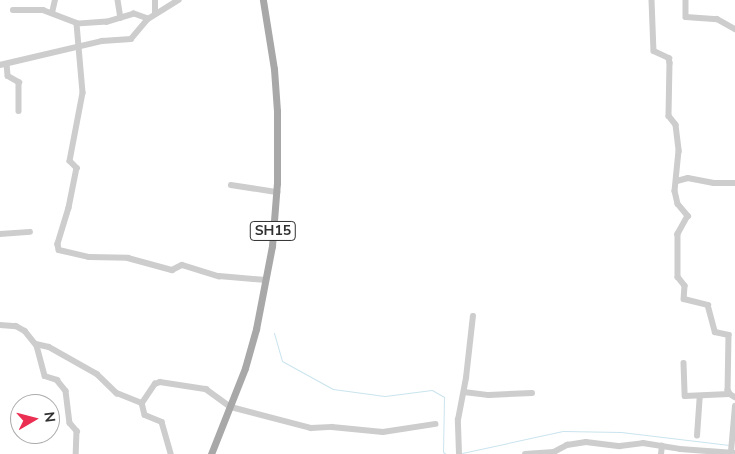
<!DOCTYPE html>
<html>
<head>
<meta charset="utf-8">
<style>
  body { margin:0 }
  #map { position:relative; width:735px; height:454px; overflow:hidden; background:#fff; font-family:"Nunito Sans",sans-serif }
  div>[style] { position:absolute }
  .stream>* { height:1px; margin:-0.5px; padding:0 0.5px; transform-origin:0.5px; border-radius:0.5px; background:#cae4ee }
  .minor>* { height:5.5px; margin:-2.75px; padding:0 2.75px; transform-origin:2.75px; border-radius:2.75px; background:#cdcdcd }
  .major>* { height:7px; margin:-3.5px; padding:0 3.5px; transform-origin:3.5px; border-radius:3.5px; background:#a8a8a8 }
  span { translate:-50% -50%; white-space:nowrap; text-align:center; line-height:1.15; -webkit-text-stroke:5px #fff; paint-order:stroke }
  .shield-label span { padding:1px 4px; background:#fff; border:1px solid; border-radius:4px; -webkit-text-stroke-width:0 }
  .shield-label { font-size:14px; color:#303030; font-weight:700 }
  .north { position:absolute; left:10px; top:394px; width:50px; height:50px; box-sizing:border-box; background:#fff; border:1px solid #acacac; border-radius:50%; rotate:82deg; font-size:14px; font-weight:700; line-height:20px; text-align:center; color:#303030 }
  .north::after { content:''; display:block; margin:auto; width:18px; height:22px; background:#eb2f52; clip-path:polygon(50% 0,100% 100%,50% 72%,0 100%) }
</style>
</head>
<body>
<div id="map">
  <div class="stream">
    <i style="left:274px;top:333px;width:29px;rotate:74deg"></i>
    <i style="left:282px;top:361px;width:58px;rotate:28.8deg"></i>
    <i style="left:333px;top:389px;width:52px;rotate:7.7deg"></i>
    <i style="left:385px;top:396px;width:47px;rotate:-7.3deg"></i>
    <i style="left:432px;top:390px;width:14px;rotate:30deg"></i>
    <i style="left:444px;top:397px;width:55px;rotate:91deg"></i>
    <i style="left:443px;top:452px;width:4px;rotate:34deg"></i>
    <i style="left:462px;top:453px;width:103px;rotate:-12.3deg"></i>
    <i style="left:563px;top:431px;width:58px;rotate:1deg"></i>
    <i style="left:621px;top:432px;width:109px;rotate:6.9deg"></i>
  </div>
  <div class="minor">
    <i style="left:118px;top:0;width:18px;rotate:81deg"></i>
    <i style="left:652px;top:0;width:51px;rotate:87.8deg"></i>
    <i style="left:654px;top:51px;width:17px;rotate:25deg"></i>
    <i style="left:669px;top:58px;width:5px;rotate:79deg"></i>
    <i style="left:670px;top:63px;width:53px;rotate:91.1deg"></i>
    <i style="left:669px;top:116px;width:11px;rotate:52deg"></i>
    <i style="left:676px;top:125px;width:26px;rotate:83deg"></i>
    <i style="left:679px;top:151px;width:40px;rotate:95.7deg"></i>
    <i style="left:675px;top:191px;width:13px;rotate:77deg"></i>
    <i style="left:678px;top:204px;width:16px;rotate:50deg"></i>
    <i style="left:688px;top:216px;width:21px;rotate:119deg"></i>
    <i style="left:678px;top:234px;width:43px;rotate:90deg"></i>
    <i style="left:678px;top:277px;width:11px;rotate:52deg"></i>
    <i style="left:685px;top:286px;width:13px;rotate:94deg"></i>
    <i style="left:684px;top:299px;width:25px;rotate:14deg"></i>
    <i style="left:708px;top:305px;width:28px;rotate:75deg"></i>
    <i style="left:715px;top:332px;width:14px;rotate:12deg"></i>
    <i style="left:729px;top:335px;width:55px;rotate:91deg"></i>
    <i style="left:728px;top:390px;width:4px;rotate:63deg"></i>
    <i style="left:730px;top:394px;width:6px;rotate:31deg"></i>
    <i style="left:686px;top:0;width:17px;rotate:90deg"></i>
    <i style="left:686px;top:17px;width:31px;rotate:4deg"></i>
    <i style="left:717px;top:19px;width:21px;rotate:29deg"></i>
    <i style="left:13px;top:10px;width:30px"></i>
    <i style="left:43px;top:10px;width:36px;rotate:21deg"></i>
    <i style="left:52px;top:13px;width:13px;rotate:-77deg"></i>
    <i style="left:155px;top:14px;width:14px;rotate:-90deg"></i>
    <i style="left:148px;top:19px;width:15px;rotate:-160deg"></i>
    <i style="left:134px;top:14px;width:28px;rotate:163deg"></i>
    <i style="left:107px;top:22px;width:30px;rotate:176deg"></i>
    <i style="left:77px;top:24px;width:69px;rotate:85deg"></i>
    <i style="left:83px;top:93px;width:69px;rotate:100.8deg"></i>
    <i style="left:70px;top:161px;width:10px;rotate:45deg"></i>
    <i style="left:77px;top:168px;width:41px;rotate:101.3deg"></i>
    <i style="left:69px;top:208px;width:38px;rotate:107deg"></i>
    <i style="left:58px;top:244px;width:6px;rotate:81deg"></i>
    <i style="left:59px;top:250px;width:31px;rotate:13deg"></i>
    <i style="left:89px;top:257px;width:39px;rotate:1deg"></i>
    <i style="left:128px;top:258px;width:46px;rotate:15.3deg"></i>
    <i style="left:172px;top:270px;width:11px;rotate:-27deg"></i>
    <i style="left:182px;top:265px;width:39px;rotate:17deg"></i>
    <i style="left:219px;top:276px;width:47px;rotate:4.9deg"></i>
    <i style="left:7px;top:64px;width:12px;rotate:85deg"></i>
    <i style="left:8px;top:76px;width:13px;rotate:29deg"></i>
    <i style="left:19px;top:82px;width:29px;rotate:90deg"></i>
    <i style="left:0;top:65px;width:105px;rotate:-13.2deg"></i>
    <i style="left:102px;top:41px;width:29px;rotate:-4deg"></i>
    <i style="left:131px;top:39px;width:26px;rotate:-50deg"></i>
    <i style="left:148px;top:19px;width:36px;rotate:-32deg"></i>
    <i style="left:677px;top:181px;width:11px;rotate:-15deg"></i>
    <i style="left:688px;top:178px;width:26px;rotate:11deg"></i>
    <i style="left:714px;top:183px;width:21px"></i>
    <i style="left:231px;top:185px;width:47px;rotate:8.7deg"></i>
    <i style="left:0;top:234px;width:30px;rotate:-4deg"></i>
    <i style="left:0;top:325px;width:16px;rotate:4deg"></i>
    <i style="left:16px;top:326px;width:10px;rotate:29deg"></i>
    <i style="left:25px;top:331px;width:19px;rotate:51deg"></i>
    <i style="left:37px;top:346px;width:31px;rotate:75deg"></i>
    <i style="left:45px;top:376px;width:13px;rotate:18deg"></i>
    <i style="left:57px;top:380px;width:14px;rotate:51deg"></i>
    <i style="left:66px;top:391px;width:32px;rotate:83deg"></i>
    <i style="left:70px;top:423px;width:11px;rotate:49deg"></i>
    <i style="left:77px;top:431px;width:23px;rotate:92deg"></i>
    <i style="left:36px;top:344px;width:13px;rotate:13deg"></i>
    <i style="left:49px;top:347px;width:55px;rotate:29.4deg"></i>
    <i style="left:97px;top:374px;width:28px;rotate:44deg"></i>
    <i style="left:117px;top:393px;width:27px;rotate:22deg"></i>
    <i style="left:142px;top:403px;width:23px;rotate:-56deg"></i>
    <i style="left:155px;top:384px;width:5px;rotate:-22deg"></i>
    <i style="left:160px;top:382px;width:47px;rotate:8.7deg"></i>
    <i style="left:206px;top:389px;width:31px;rotate:36deg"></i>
    <i style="left:231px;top:407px;width:83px;rotate:14.7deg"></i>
    <i style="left:311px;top:428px;width:21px;rotate:-3deg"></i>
    <i style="left:332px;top:427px;width:51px;rotate:5.6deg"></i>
    <i style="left:383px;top:432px;width:53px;rotate:-8.7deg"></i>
    <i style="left:684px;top:363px;width:33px;rotate:88deg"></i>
    <i style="left:685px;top:396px;width:44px;rotate:-2.6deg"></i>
    <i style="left:464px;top:392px;width:25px;rotate:7deg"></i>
    <i style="left:489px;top:395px;width:43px;rotate:-2.7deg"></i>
    <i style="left:142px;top:403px;width:12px;rotate:76deg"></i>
    <i style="left:145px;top:415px;width:18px;rotate:22deg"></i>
    <i style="left:162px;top:422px;width:33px;rotate:74deg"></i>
    <i style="left:697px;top:436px;width:39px;rotate:-86deg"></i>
    <i style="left:731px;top:452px;width:46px;rotate:-85deg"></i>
    <i style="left:459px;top:454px;width:34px;rotate:-92deg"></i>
    <i style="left:458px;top:420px;width:43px;rotate:-79.2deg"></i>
    <i style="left:466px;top:378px;width:62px;rotate:-83.6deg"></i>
    <i style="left:525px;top:454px;width:29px;rotate:-4deg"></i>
    <i style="left:554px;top:452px;width:15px;rotate:-28deg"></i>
    <i style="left:567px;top:445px;width:19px;rotate:-9deg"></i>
    <i style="left:586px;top:442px;width:34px;rotate:7deg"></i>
    <i style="left:620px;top:446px;width:23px;rotate:-7deg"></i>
    <i style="left:643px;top:443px;width:37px;rotate:9deg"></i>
    <i style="left:680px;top:449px;width:55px;rotate:4.2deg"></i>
    <i style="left:661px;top:454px;width:8px;rotate:-83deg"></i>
  </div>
  <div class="major">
    <i style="left:211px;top:454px;width:92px;rotate:-68.4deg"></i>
    <i style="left:245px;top:368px;width:41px;rotate:-74.2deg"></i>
    <i style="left:256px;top:329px;width:85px;rotate:-79.1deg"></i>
    <i style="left:272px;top:246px;width:63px;rotate:-85.5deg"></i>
    <i style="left:277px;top:183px;width:72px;rotate:-90deg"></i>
    <i style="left:277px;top:111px;width:42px;rotate:-94.1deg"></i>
    <i style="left:274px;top:69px;width:70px;rotate:-99.1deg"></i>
  </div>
  <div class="shield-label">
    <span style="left:273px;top:231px">SH15</span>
  </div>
  <div class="north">N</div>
</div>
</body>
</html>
